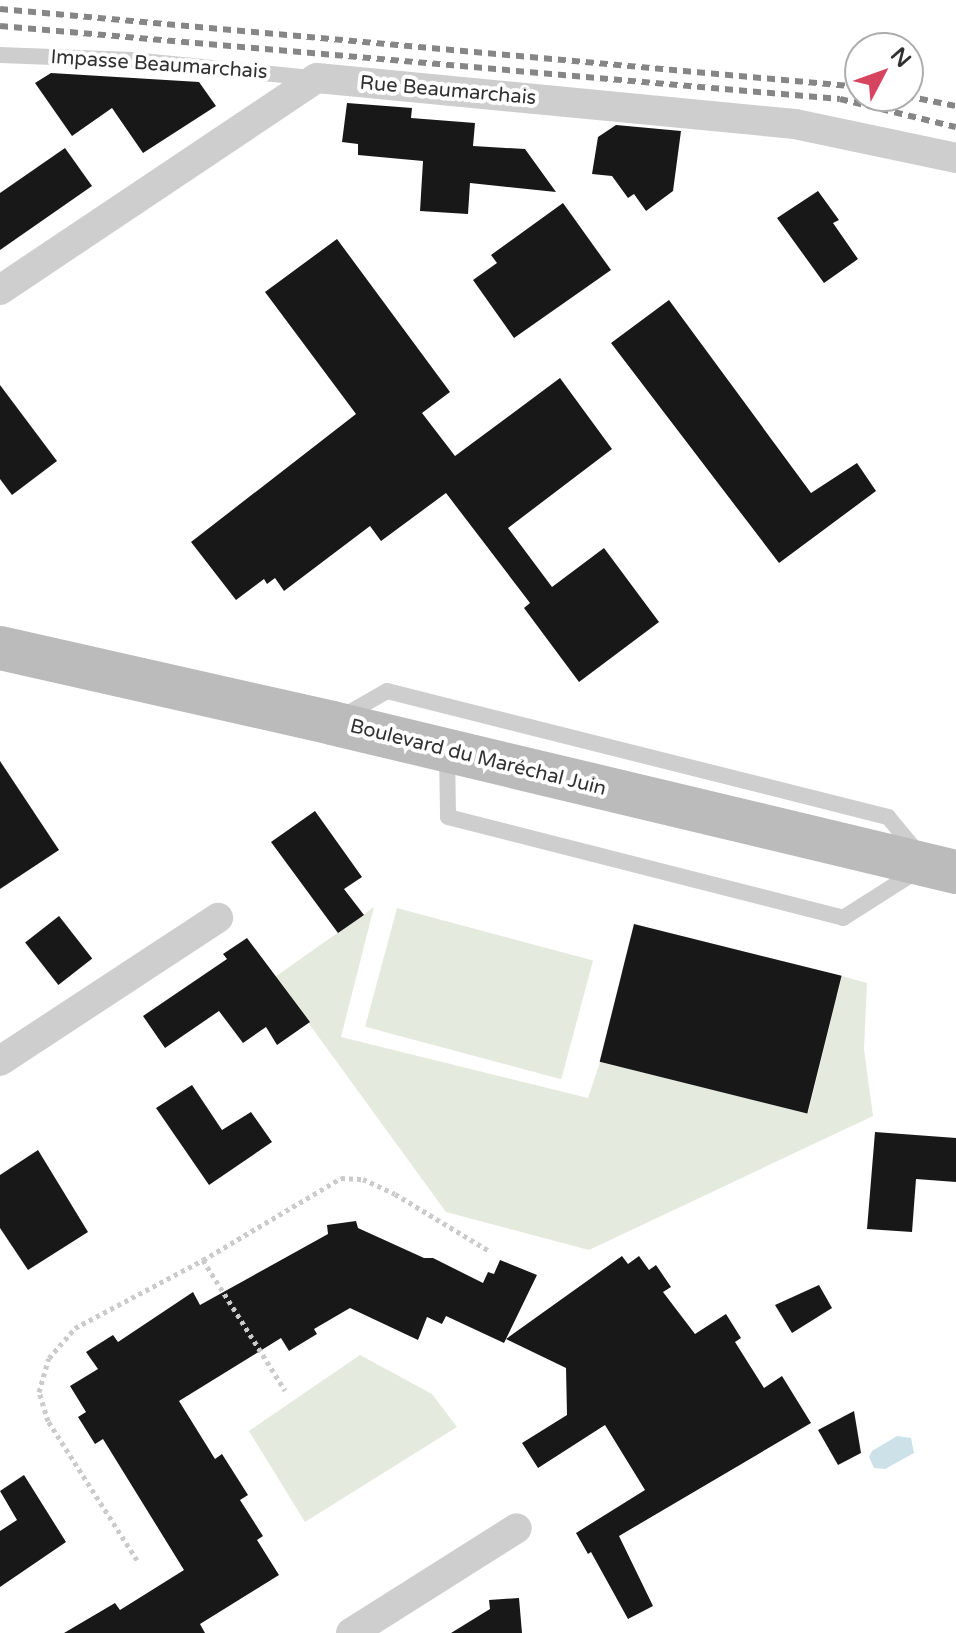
<!DOCTYPE html>
<html>
<head>
<meta charset="utf-8">
<style>
  body { margin:0 }
  #map { position:relative; width:956px; height:1633px; overflow:hidden; background:#fff; font-family:"Varela Round",sans-serif }
  div>[style] { position:absolute }
  .green>* { inset:0; background:#e5eade; transform-origin:0 0 }
  .water>* { inset:0; background:#cce1e8 }
  .building>* { inset:0; background:#181818; transform-origin:0 0 }
  .path>* { height:5px; margin-top:-2.5px; transform-origin:0; background:repeating-linear-gradient(90deg,#cbcbcb 0 4px,transparent 0 8px) }
  .service>* { height:16px; margin:-8px; padding:0 8px; transform-origin:8px; border-radius:8px; background:#cecece }
  .minor>* { height:30px; margin:-15px; padding:0 15px; transform-origin:15px; border-radius:15px; background:#cecece }
  .secondary>* { height:44px; margin:-22px; padding:0 22px; transform-origin:22px; border-radius:22px; background:#bbb }
  .rail>* { height:6px; margin-top:-3px; transform-origin:0; background:repeating-linear-gradient(90deg,#868686 0 8px,transparent 0 14px) }
  span { translate:-50% -50%; white-space:nowrap; text-align:center; line-height:1.15; -webkit-text-stroke:8px #fff; paint-order:stroke }
  .street-label { font-size:20px; color:#313131 }
  .north { position:absolute; left:844px; top:32px; width:80px; height:80px; box-sizing:border-box; background:#fff; border:2px solid #adadad; border-radius:50%; rotate:49deg; font-size:22px; font-weight:700; line-height:32px; text-align:center; color:#313131 }
  .north::after { content:''; display:block; margin:auto; width:28px; height:36px; background:#d7445f; clip-path:polygon(50% 0,100% 100%,50% 72%,0 100%) }
</style>
</head>
<body>
<div id="map">
  <div class="green">
    <i style="clip-path:polygon(374px 907px,341px 1037px,588px 1098px,600px 1062px,808px 1113px,842px 976px,867px 983px,864px 1049px,873px 1116px,589px 1250px,446px 1212px,275px 977px)"></i>
    <i style="left:397px;top:908px;width:203px;height:123px;rotate:15deg"></i>
    <i style="clip-path:polygon(360px 1355px,432px 1394px,457px 1427px,305px 1522px,249px 1431px)"></i>
  </div>
  <div class="water">
    <i style="clip-path:polygon(897px 1436px,911px 1438px,914px 1453px,885px 1469px,874px 1468px,869px 1457px,872px 1451px)"></i>
  </div>
  <div class="building">
    <i style="clip-path:polygon(51px 73px,199px 82px,216px 106px,143px 153px,112px 108px,72px 136px,35px 83px)"></i>
    <i style="clip-path:polygon(347px 103px,412px 108px,411px 118px,475px 123px,473px 146px,525px 149px,556px 192px,470px 183px,468px 214px,420px 211px,423px 161px,358px 155px,358px 144px,342px 142px)"></i>
    <i style="clip-path:polygon(616px 125px,681px 131px,673px 191px,646px 211px,634px 194px,628px 198px,612px 176px,592px 174px,598px 137px)"></i>
    <i style="clip-path:polygon(65px 148px,92px 186px,0 250px,0 193px)"></i>
    <i style="clip-path:polygon(818px 191px,839px 220px,833px 223px,858px 259px,824px 283px,777px 218px)"></i>
    <i style="clip-path:polygon(563px 203px,611px 270px,514px 338px,473px 280px,497px 263px,491px 255px)"></i>
    <i style="clip-path:polygon(337px 239px,450px 392px,422px 413px,455px 456px,560px 378px,612px 449px,508px 528px,552px 587px,604px 548px,659px 622px,579px 682px,524px 608px,530px 603px,446px 493px,381px 541px,370px 526px,284px 591px,275px 578px,267px 584px,264px 579px,236px 600px,191px 542px,356px 414px,265px 292px)"></i>
    <i style="clip-path:polygon(669px 300px,811px 493px,857px 463px,876px 491px,779px 563px,611px 343px)"></i>
    <i style="clip-path:polygon(0 385px,57px 461px,12px 495px,0 479px)"></i>
    <i style="clip-path:polygon(0 761px,59px 850px,0 889px)"></i>
    <i style="clip-path:polygon(315px 811px,362px 877px,344px 889px,364px 915px,338px 933px,271px 842px)"></i>
    <i style="left:59px;top:916px;width:54px;height:43px;rotate:52deg"></i>
    <i style="left:634px;top:924px;width:214px;height:142px;rotate:14deg"></i>
    <i style="clip-path:polygon(247px 938px,310px 1022px,277px 1045px,266px 1027px,243px 1043px,219px 1011px,165px 1048px,143px 1016px,227px 959px,223px 954px)"></i>
    <i style="clip-path:polygon(192px 1085px,222px 1130px,251px 1112px,272px 1142px,209px 1185px,156px 1108px)"></i>
    <i style="clip-path:polygon(875px 1132px,956px 1138px,956px 1182px,916px 1179px,912px 1232px,867px 1229px)"></i>
    <i style="clip-path:polygon(38px 1150px,88px 1232px,28px 1270px,0 1228px,0 1175px)"></i>
    <i style="clip-path:polygon(356px 1221px,358px 1228px,424px 1258px,433px 1258px,483px 1283px,488px 1272px,494px 1274px,500px 1260px,537px 1275px,504px 1343px,446px 1316px,442px 1324px,427px 1317px,418px 1340px,350px 1308px,314px 1329px,317px 1334px,289px 1351px,281px 1338px,179px 1401px,215px 1459px,222px 1454px,248px 1495px,240px 1500px,263px 1536px,257px 1540px,279px 1575px,200px 1624px,205px 1633px,64px 1633px,115px 1603px,120px 1610px,184px 1570px,103px 1439px,95px 1444px,78px 1417px,86px 1412px,70px 1386px,98px 1369px,86px 1352px,113px 1335px,118px 1342px,193px 1292px,200px 1305px,328px 1234px,327px 1225px)"></i>
    <i style="clip-path:polygon(622px 1256px,628px 1264px,639px 1256px,649px 1270px,656px 1265px,671px 1287px,663px 1292px,695px 1334px,726px 1314px,741px 1338px,735px 1342px,764px 1388px,782px 1376px,811px 1423px,619px 1536px,653px 1606px,628px 1619px,591px 1552px,588px 1554px,576px 1533px,645px 1490px,605px 1425px,538px 1468px,522px 1443px,567px 1415px,566px 1368px,506px 1339px)"></i>
    <i style="clip-path:polygon(819px 1285px,832px 1308px,792px 1333px,775px 1305px)"></i>
    <i style="clip-path:polygon(854px 1411px,861px 1453px,838px 1465px,818px 1430px)"></i>
    <i style="clip-path:polygon(24px 1475px,66px 1542px,0 1587px,0 1531px,17px 1520px,0 1491px)"></i>
    <i style="clip-path:polygon(519px 1598px,522px 1633px,451px 1633px,490px 1609px,489px 1600px)"></i>
  </div>
  <div class="path">
    <i style="left:203px;top:1260px;width:161px;rotate:-30.7deg"></i>
    <i style="left:341px;top:1178px;width:22px;rotate:3deg"></i>
    <i style="left:363px;top:1179px;width:35px;rotate:25deg"></i>
    <i style="left:395px;top:1194px;width:109px;rotate:31.1deg"></i>
    <i style="left:137px;top:1560px;width:165px;rotate:-122.6deg"></i>
    <i style="left:48px;top:1421px;width:30px;rotate:-107deg"></i>
    <i style="left:39px;top:1392px;width:35px;rotate:-74deg"></i>
    <i style="left:49px;top:1358px;width:40px;rotate:-49deg"></i>
    <i style="left:75px;top:1328px;width:145px;rotate:-28deg"></i>
    <i style="left:203px;top:1260px;width:154px;rotate:57.8deg"></i>
  </div>
  <div class="service">
    <i style="left:0;top:55px;width:132px;rotate:2.2deg"></i>
    <i style="left:132px;top:60px;width:180px;rotate:5.7deg"></i>
    <i style="left:340px;top:718px;width:54px;rotate:-29.9deg"></i>
    <i style="left:387px;top:691px;width:517px;rotate:14.12deg"></i>
    <i style="left:888px;top:817px;width:47px;rotate:50.2deg"></i>
    <i style="left:447px;top:751px;width:66px;rotate:89.1deg"></i>
    <i style="left:448px;top:817px;width:408px;rotate:14.3deg"></i>
    <i style="left:843px;top:918px;width:88px;rotate:-32.4deg"></i>
  </div>
  <div class="minor">
    <i style="left:0;top:290px;width:381px;rotate:-33.8deg"></i>
    <i style="left:317px;top:78px;width:480px;rotate:5.5deg"></i>
    <i style="left:795px;top:124px;width:165px;rotate:11.9deg"></i>
    <i style="left:0;top:1061px;width:261px;rotate:-33.3deg"></i>
    <i style="left:351px;top:1633px;width:196px;rotate:-32.3deg"></i>
  </div>
  <div class="secondary">
    <i style="left:0;top:648px;width:340px;rotate:12.7deg"></i>
    <i style="left:332px;top:723px;width:642px;rotate:13.43deg"></i>
  </div>
  <div class="rail">
    <i style="left:0;top:9px;width:864px;rotate:5.18deg"></i>
    <i style="left:0;top:26px;width:843px;rotate:4.97deg"></i>
    <i style="left:840px;top:99px;width:119px;rotate:13.6deg"></i>
    <i style="left:906px;top:96px;width:51px;rotate:11.3deg"></i>
  </div>
  <div class="street-label">
    <span style="left:159px;top:65px;rotate:4deg">Impasse Beaumarchais</span>
    <span style="left:448px;top:91px;rotate:5deg">Rue Beaumarchais</span>
    <span style="left:478px;top:758px;rotate:14deg">Boulevard du Maréchal Juin</span>
  </div>
  <div class="north">N</div>
</div>
</body>
</html>
